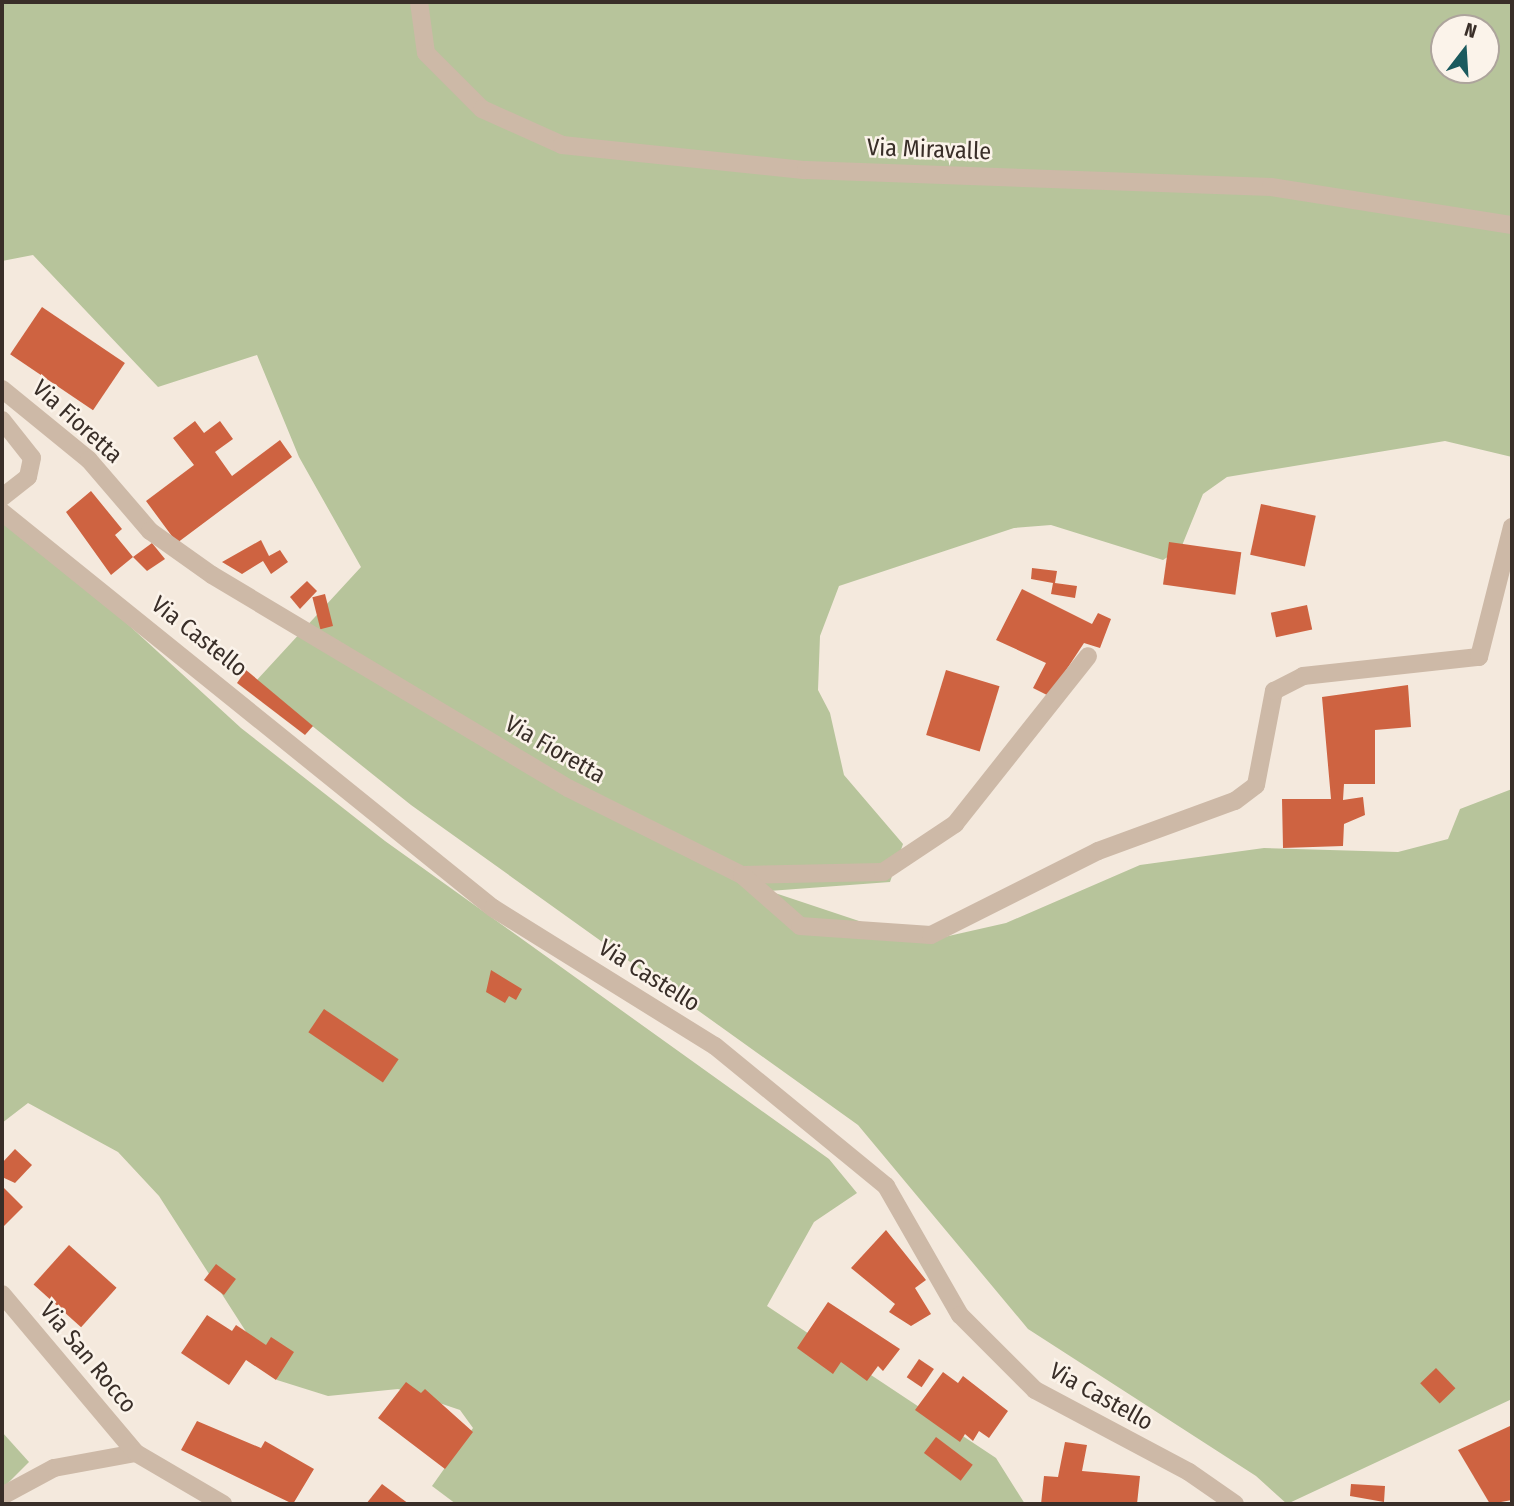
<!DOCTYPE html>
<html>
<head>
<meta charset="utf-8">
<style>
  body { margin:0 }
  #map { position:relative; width:1514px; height:1506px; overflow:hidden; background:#f4e9dd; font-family:"Fira Sans Condensed",sans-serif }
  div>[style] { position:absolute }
  .green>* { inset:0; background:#b7c49b }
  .building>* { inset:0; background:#ce6341; transform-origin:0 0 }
  .minor>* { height:18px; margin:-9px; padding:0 9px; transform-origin:9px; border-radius:9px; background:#cdb9a7 }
  .tertiary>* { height:18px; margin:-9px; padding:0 9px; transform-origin:9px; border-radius:9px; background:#cdb9a7 }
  span { translate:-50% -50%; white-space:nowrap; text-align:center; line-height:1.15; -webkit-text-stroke:5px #fbf3ea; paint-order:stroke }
  .street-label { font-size:24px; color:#392e28 }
  .frame { position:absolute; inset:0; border:4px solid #392e28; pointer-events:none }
  .north { position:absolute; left:1430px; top:14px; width:70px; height:70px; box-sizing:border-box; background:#fbf3ea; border:2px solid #ada49c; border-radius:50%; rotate:17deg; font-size:19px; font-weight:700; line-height:28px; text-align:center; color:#392e28 }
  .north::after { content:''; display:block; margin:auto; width:24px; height:32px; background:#1b5a5e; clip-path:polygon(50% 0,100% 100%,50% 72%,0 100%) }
</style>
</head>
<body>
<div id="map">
  <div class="green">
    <i style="clip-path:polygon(evenodd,2px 2px,1512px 2px,1512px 457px,1445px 441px,1227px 477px,1203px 494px,1181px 548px,1163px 560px,1051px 525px,1014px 528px,839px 586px,820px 636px,818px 690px,830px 713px,844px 775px,903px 844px,890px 882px,769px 891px,922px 942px,1006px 923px,1140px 865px,1264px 848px,1398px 852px,1448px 839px,1460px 809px,1512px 789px,1512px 1399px,1287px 1504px,1256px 1476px,1028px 1329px,858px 1125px,411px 805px,256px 681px,361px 567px,299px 457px,257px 355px,158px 387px,33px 255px,2px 261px,2px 2px,1444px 28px,1486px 28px,1486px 70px,1444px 70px,1444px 28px)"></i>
    <i style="clip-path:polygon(2px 509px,241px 728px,385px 841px,829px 1159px,857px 1193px,814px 1222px,767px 1306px,996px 1458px,1025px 1504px,456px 1504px,432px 1486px,473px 1428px,460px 1410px,398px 1389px,328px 1396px,277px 1380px,159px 1196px,118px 1152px,28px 1103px,2px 1123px)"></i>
    <i style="clip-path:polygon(2px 1432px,29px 1462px,2px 1489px)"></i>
  </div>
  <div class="building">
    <i style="left:42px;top:307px;width:100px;height:57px;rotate:34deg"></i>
    <i style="clip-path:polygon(195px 421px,204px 433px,220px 421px,233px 439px,215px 452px,232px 476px,280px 440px,292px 457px,177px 543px,146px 501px,194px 465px,173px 438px)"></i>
    <i style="clip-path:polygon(91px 491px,122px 529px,115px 535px,133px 557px,111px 575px,66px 512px)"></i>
    <i style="left:1261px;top:504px;width:56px;height:52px;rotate:12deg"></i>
    <i style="clip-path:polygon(261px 540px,269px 556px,280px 550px,288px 562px,271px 574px,263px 561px,242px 574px,222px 562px)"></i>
    <i style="left:1169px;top:542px;width:73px;height:43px;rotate:8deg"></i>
    <i style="clip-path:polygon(152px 543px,165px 559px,147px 571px,133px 557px)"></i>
    <i style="clip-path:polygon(1032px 568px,1057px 571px,1055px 583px,1077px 586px,1075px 598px,1051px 594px,1053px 583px,1031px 579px)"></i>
    <i style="clip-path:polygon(307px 581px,317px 591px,300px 609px,290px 597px)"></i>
    <i style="clip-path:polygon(1022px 589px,1092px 624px,1098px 613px,1111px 619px,1100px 648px,1084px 643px,1049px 696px,1033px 688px,1046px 663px,996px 640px)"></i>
    <i style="left:325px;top:594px;width:33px;height:13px;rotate:76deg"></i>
    <i style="left:1307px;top:605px;width:25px;height:37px;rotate:78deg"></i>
    <i style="clip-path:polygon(246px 670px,313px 726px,305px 735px,237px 683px)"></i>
    <i style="left:946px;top:670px;width:56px;height:68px;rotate:17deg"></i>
    <i style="clip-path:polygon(1408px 685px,1411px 727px,1375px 730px,1375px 784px,1344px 784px,1343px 800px,1363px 797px,1365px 815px,1344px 824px,1343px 846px,1283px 848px,1282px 799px,1331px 799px,1322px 697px)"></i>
    <i style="clip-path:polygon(491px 970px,522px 989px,516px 1000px,509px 996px,505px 1003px,486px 992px)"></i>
    <i style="left:324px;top:1009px;width:90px;height:28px;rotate:34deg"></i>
    <i style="clip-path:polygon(15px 1149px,32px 1165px,15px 1183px,2px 1177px,2px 1163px)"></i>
    <i style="clip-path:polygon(2px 1186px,23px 1207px,2px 1228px)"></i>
    <i style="clip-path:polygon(886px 1230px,926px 1280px,915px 1288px,931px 1314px,911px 1326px,889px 1312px,895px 1304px,851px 1268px)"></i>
    <i style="left:69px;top:1245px;width:64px;height:53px;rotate:42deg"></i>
    <i style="left:216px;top:1264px;width:25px;height:20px;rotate:37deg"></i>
    <i style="clip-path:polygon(828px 1302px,900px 1349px,883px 1371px,878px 1366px,867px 1381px,841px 1362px,833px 1374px,797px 1348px)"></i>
    <i style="clip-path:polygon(207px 1315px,232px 1331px,236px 1325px,266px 1345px,271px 1337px,294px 1352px,276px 1380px,246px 1360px,229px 1385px,181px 1353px)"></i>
    <i style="left:919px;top:1359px;width:18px;height:22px;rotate:34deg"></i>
    <i style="left:1436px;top:1368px;width:28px;height:22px;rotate:46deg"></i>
    <i style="clip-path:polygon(943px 1372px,958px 1383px,963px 1376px,1008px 1411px,989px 1438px,979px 1431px,973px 1441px,965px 1434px,960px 1442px,915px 1410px)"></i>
    <i style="clip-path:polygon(406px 1382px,421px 1393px,425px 1389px,473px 1432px,445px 1469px,378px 1418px)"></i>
    <i style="clip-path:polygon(197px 1421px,261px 1448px,265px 1441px,314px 1469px,293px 1504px,181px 1450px)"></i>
    <i style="clip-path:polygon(1510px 1426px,1512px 1500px,1490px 1504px,1458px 1450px)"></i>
    <i style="left:936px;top:1437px;width:46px;height:20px;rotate:37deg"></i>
    <i style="clip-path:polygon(1065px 1442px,1087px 1445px,1082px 1471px,1140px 1476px,1137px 1504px,1041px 1504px,1044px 1476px,1058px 1477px)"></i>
    <i style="clip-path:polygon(382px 1484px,409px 1504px,366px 1504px)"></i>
    <i style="clip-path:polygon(1351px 1484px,1385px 1486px,1384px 1502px,1350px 1496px)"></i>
  </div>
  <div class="minor">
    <i style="left:419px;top:2px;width:51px;rotate:82.2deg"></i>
    <i style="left:426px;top:53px;width:79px;rotate:45deg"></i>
    <i style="left:482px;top:109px;width:88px;rotate:24.2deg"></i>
    <i style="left:562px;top:145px;width:245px;rotate:5.9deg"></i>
    <i style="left:806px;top:170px;width:465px;rotate:2.1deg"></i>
    <i style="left:1271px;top:187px;width:244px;rotate:9deg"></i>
    <i style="left:2px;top:389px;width:112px;rotate:39.2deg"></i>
    <i style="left:89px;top:460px;width:94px;rotate:49.3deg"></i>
    <i style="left:150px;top:531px;width:76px;rotate:35.4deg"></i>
    <i style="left:212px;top:575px;width:415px;rotate:30.9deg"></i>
    <i style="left:568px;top:788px;width:195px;rotate:26.6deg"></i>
    <i style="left:742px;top:875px;width:141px;rotate:-1.2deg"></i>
    <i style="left:883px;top:872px;width:87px;rotate:-33.7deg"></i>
    <i style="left:955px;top:824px;width:214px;rotate:-51.6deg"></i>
    <i style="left:2px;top:512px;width:631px;rotate:38.89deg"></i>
    <i style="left:493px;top:908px;width:261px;rotate:31.9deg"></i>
    <i style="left:715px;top:1046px;width:221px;rotate:39.3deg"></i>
    <i style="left:886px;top:1186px;width:149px;rotate:60.2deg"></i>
    <i style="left:960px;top:1315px;width:106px;rotate:45deg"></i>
    <i style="left:1035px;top:1390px;width:174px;rotate:28deg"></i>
    <i style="left:1189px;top:1472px;width:56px;rotate:34.8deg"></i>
    <i style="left:742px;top:875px;width:77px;rotate:41.3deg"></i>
    <i style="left:800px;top:926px;width:131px;rotate:3.9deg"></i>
    <i style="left:931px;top:935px;width:187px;rotate:-26.7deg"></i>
    <i style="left:1098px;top:851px;width:146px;rotate:-20.1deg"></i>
    <i style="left:1235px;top:801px;width:26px;rotate:-37deg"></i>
    <i style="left:1256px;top:785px;width:96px;rotate:-79.2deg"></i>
    <i style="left:1274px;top:691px;width:33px;rotate:-27deg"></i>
    <i style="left:1303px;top:676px;width:177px;rotate:-6.2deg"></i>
    <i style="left:1479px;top:657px;width:134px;rotate:-75.8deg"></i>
    <i style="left:2px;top:1496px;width:59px;rotate:-28.3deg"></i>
    <i style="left:54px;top:1468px;width:83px;rotate:-10.4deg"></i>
  </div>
  <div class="tertiary">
    <i style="left:2px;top:420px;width:48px;rotate:51.7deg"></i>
    <i style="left:32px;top:458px;width:19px;rotate:102deg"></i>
    <i style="left:28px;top:477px;width:33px;rotate:142deg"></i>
    <i style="left:2px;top:1294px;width:208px;rotate:49.9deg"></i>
    <i style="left:136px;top:1453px;width:101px;rotate:30.4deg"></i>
  </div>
  <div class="street-label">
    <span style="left:929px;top:150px;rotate:2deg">Via Miravalle</span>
    <span style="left:77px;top:422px;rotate:42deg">Via Fioretta</span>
    <span style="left:199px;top:637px;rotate:38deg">Via Castello</span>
    <span style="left:555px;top:750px;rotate:30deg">Via Fioretta</span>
    <span style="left:649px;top:976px;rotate:32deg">Via Castello</span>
    <span style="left:88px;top:1358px;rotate:50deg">Via San Rocco</span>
    <span style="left:1101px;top:1397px;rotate:29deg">Via Castello</span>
  </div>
  <div class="frame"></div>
  <div class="north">N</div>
</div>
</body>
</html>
